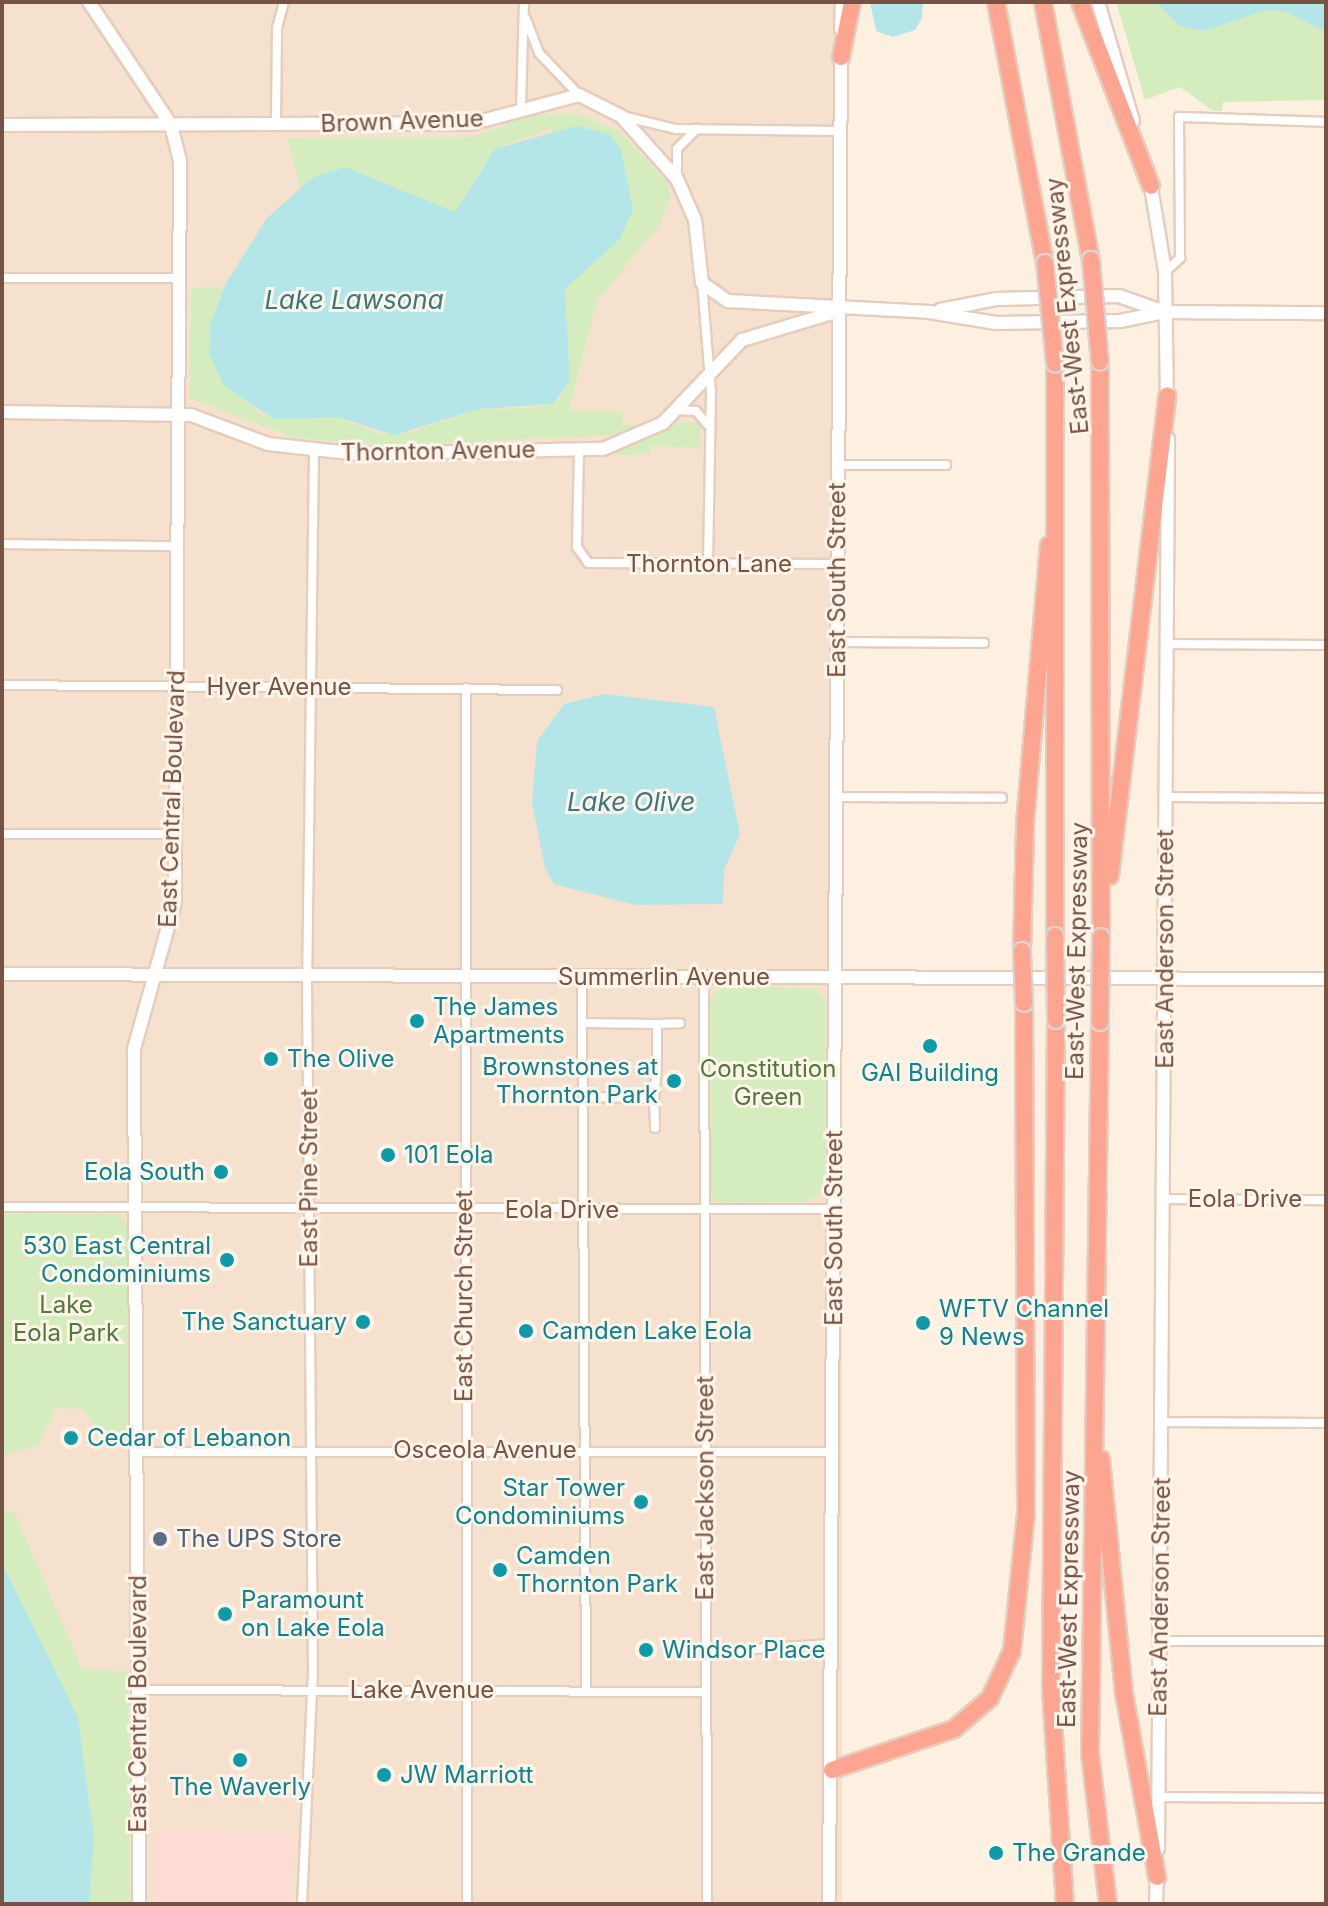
<!DOCTYPE html>
<style>
body{margin:0}
#map{position:relative;width:1328px;height:1906px;overflow:hidden;background:#fef0e0;font-family:Inter,sans-serif}
div>[style]{position:absolute}
[style*='--x']{left:calc(var(--x)*1px);top:calc(var(--y)*1px);width:calc(var(--w)*1px);rotate:calc(var(--a)*1deg)}
.residential>*{inset:0;background:#f6e1ce;transform-origin:0 0}
.commercial>*{inset:0;background:#ffddd4;transform-origin:0 0}
.green>*{inset:0;background:#d5edbe}
.water>*{inset:0;background:#b4e6e9}
.roads{filter:drop-shadow(2px 0 #e5cdbe) drop-shadow(-2px 0 #e5cdbe) drop-shadow(0 2px #e5cdbe) drop-shadow(0 -2px #e5cdbe)}
.street>*{height:8px;margin:-4px;padding:0 4px;transform-origin:4px;border-radius:4px;background:#fff}
.secondary>*{height:12px;margin:-6px;padding:0 6px;transform-origin:6px;border-radius:6px;background:#fff}
.highway>*{height:16px;margin:-8px;padding:0 8px;transform-origin:8px;border-radius:8px;background:#fea592}
.bridges{filter:drop-shadow(2px 0 #dcd2cf) drop-shadow(-2px 0 #dcd2cf) drop-shadow(0 2px #dcd2cf) drop-shadow(0 -2px #dcd2cf)}
.highway-bridge>*{height:16px;margin:-8px;padding:0 8px;transform-origin:8px;border-radius:8px;background:#fea592}
.dots>*{width:22px;height:22px;translate:-50% -50%;box-sizing:border-box;border:4px solid #fff4e9;border-radius:50%}
span{translate:-50% -50%;white-space:nowrap;text-align:center;line-height:1.15;-webkit-text-stroke:6px #fff4e9;paint-order:stroke}
.street-label{font-size:24px;color:#775345}
.culture-label{font-size:24px;color:#0d838f}
.left{translate:0 -50%;text-align:left}
.right{translate:-100% -50%;text-align:right}
.park-label{font-size:24px;color:#52783a}
.service-label{font-size:24px;color:#4e5e75}
.water-label{font-size:26px;color:#38787e;font-style:italic}
.frame{position:absolute;inset:0;border:4px solid #775345;pointer-events:none}
</style>
<div id="map">
<div class="residential">
<i style="left:2px;top:2px;width:840px;height:1902px"></i>
</div>
<div class="commercial">
<i style="left:156px;top:1832px;width:137px;height:72px;rotate:1deg"></i>
</div>
<div class="green">
<i style="clip-path:polygon(1116px 2px,1326px 2px,1326px 114px,1325px 100px,1223px 102px,1222px 111px,1213px 111px,1180px 87px,1145px 100px)"></i>
<i style="clip-path:polygon(574px 113px,619px 131px,665px 179px,671px 196px,661px 223px,597px 301px,569px 410px,622px 411px,623px 425px,701px 422px,700px 448px,651px 446px,650px 454px,616px 455px,613px 435px,387px 446px,295px 438px,189px 398px,191px 288px,224px 287px,210px 325px,244px 399px,262px 415px,338px 417px,379px 434px,412px 432px,479px 409px,532px 408px,560px 399px,570px 381px,565px 289px,580px 273px,551px 128px,495px 149px,455px 212px,444px 213px,345px 167px,300px 188px,288px 138px,472px 137px,528px 116px)"></i>
<i style="clip-path:polygon(724px 984px,816px 989px,825px 998px,825px 1176px,819px 1194px,807px 1202px,718px 1203px,711px 1197px,710px 999px)"></i>
<i style="clip-path:polygon(2px 1213px,116px 1214px,128px 1224px,131px 1433px,101px 1436px,82px 1409px,56px 1408px,38px 1446px,2px 1455px)"></i>
<i style="clip-path:polygon(2px 1508px,15px 1514px,82px 1669px,129px 1672px,130px 1904px,89px 1904px,94px 1838px,78px 1717px,2px 1563px)"></i>
</div>
<div class="water">
<i style="clip-path:polygon(870px 2px,923px 2px,922px 18px,915px 30px,893px 37px,876px 31px)"></i>
<i style="clip-path:polygon(1156px 2px,1326px 4px,1326px 32px,1284px 11px,1263px 11px,1204px 31px,1178px 25px)"></i>
<i style="clip-path:polygon(576px 126px,609px 134px,621px 150px,633px 210px,619px 240px,565px 289px,570px 381px,553px 404px,479px 409px,394px 435px,338px 417px,274px 419px,223px 385px,209px 352px,210px 325px,226px 283px,267px 218px,312px 178px,345px 167px,455px 212px,495px 149px)"></i>
<i style="clip-path:polygon(605px 694px,714px 707px,740px 834px,724px 870px,723px 904px,635px 905px,554px 884px,545px 868px,532px 803px,537px 741px,564px 704px)"></i>
<i style="clip-path:polygon(2px 1563px,78px 1717px,94px 1838px,89px 1904px,2px 1904px)"></i>
</div>
<div class="roads">
<div class="street">
<i style="--x:526;--y:19;--w:36;--a:69"></i>
<i style="--x:539;--y:53;--w:58;--a:46.4"></i>
<i style="--x:521;--y:108;--w:106;--a:-88.4"></i>
<i style="--x:622;--y:116;--w:56;--a:13.5"></i>
<i style="--x:676;--y:129;--w:165;--a:0.7"></i>
<i style="--x:276;--y:124;--w:96;--a:-89.4"></i>
<i style="--x:277;--y:28;--w:27;--a:-75"></i>
<i style="--x:677;--y:179;--w:30;--a:-90"></i>
<i style="--x:677;--y:149;--w:28;--a:-46"></i>
<i style="--x:1165;--y:272;--w:21;--a:-43"></i>
<i style="--x:1180;--y:258;--w:141;--a:-90.4"></i>
<i style="--x:1179;--y:117;--w:147;--a:1.9"></i>
<i style="--x:2;--y:278;--w:177;--a:0"></i>
<i style="--x:702;--y:283;--w:109;--a:85.3"></i>
<i style="--x:711;--y:392;--w:171;--a:91"></i>
<i style="--x:677;--y:410;--w:19;--a:3"></i>
<i style="--x:696;--y:411;--w:17;--a:50"></i>
<i style="--x:579;--y:451;--w:96;--a:91.2"></i>
<i style="--x:577;--y:547;--w:19;--a:55"></i>
<i style="--x:588;--y:563;--w:250;--a:0.2"></i>
<i style="--x:838;--y:465;--w:108;--a:0"></i>
<i style="--x:2;--y:544;--w:174;--a:0.7"></i>
<i style="--x:837;--y:642;--w:147;--a:0.4"></i>
<i style="--x:1166;--y:644;--w:160;--a:0.4"></i>
<i style="--x:2;--y:685;--w:555;--a:0.52"></i>
<i style="--x:466;--y:688;--w:1216;--a:89.95"></i>
<i style="--x:836;--y:797;--w:166;--a:0.3"></i>
<i style="--x:1165;--y:797;--w:161;--a:0.4"></i>
<i style="--x:2;--y:834;--w:174;--a:0"></i>
<i style="--x:582;--y:977;--w:715;--a:89.68"></i>
<i style="--x:704;--y:977;--w:927;--a:89.81"></i>
<i style="--x:582;--y:1023;--w:75;--a:0.8"></i>
<i style="--x:657;--y:1024;--w:42;--a:90"></i>
<i style="--x:657;--y:1066;--w:32;--a:95"></i>
<i style="--x:654;--y:1098;--w:71;--a:-179.2"></i>
<i style="--x:657;--y:1024;--w:23;--a:-2"></i>
<i style="--x:654;--y:1098;--w:30;--a:88"></i>
<i style="--x:1164;--y:1199;--w:162;--a:0.4"></i>
<i style="--x:2;--y:1207;--w:832;--a:0.14"></i>
<i style="--x:1162;--y:1422;--w:164;--a:0.3"></i>
<i style="--x:137;--y:1452;--w:697;--a:0"></i>
<i style="--x:1160;--y:1641;--w:166;--a:0"></i>
<i style="--x:706;--y:1652;--w:126;--a:-3.6"></i>
<i style="--x:138;--y:1690;--w:568;--a:0.2"></i>
<i style="--x:1159;--y:1797;--w:167;--a:0.3"></i>
<i style="--x:302;--y:1904;--w:231;--a:-87.3"></i>
<i style="--x:313;--y:1673;--w:682;--a:-90.5"></i>
<i style="--x:307;--y:991;--w:540;--a:-89.26"></i>
</div>
<div class="secondary">
<i style="--x:89;--y:2;--w:148;--a:56.3"></i>
<i style="--x:171;--y:125;--w:36;--a:76"></i>
<i style="--x:180;--y:160;--w:742;--a:90.39"></i>
<i style="--x:175;--y:902;--w:153;--a:105.6"></i>
<i style="--x:134;--y:1049;--w:855;--a:89.66"></i>
<i style="--x:1098;--y:2;--w:124;--a:73.6"></i>
<i style="--x:841;--y:29;--w:27;--a:-88"></i>
<i style="--x:2;--y:125;--w:472;--a:-0.2"></i>
<i style="--x:474;--y:123;--w:109;--a:-14.9"></i>
<i style="--x:579;--y:95;--w:47;--a:26.6"></i>
<i style="--x:621;--y:116;--w:84;--a:48.4"></i>
<i style="--x:677;--y:179;--w:45;--a:66.3"></i>
<i style="--x:695;--y:220;--w:63;--a:83.7"></i>
<i style="--x:702;--y:283;--w:32;--a:35"></i>
<i style="--x:728;--y:301;--w:201;--a:3.1"></i>
<i style="--x:929;--y:312;--w:68;--a:9.3"></i>
<i style="--x:996;--y:323;--w:124;--a:-0.9"></i>
<i style="--x:1120;--y:321;--w:46;--a:-11.3"></i>
<i style="--x:1150;--y:181;--w:92;--a:80.6"></i>
<i style="--x:1165;--y:272;--w:129;--a:89.1"></i>
<i style="--x:940;--y:310;--w:57;--a:-11.1"></i>
<i style="--x:996;--y:299;--w:123;--a:-1.4"></i>
<i style="--x:1119;--y:296;--w:49;--a:19.2"></i>
<i style="--x:1165;--y:312;--w:161;--a:0.4"></i>
<i style="--x:2;--y:412;--w:189;--a:0.9"></i>
<i style="--x:191;--y:415;--w:82;--a:20.6"></i>
<i style="--x:268;--y:444;--w:91;--a:6.3"></i>
<i style="--x:358;--y:454;--w:245;--a:-1.2"></i>
<i style="--x:603;--y:449;--w:65;--a:-23.4"></i>
<i style="--x:663;--y:423;--w:115;--a:-46.4"></i>
<i style="--x:742;--y:340;--w:94;--a:-16.7"></i>
<i style="--x:2;--y:974;--w:1324;--a:0.22"></i>
<i style="--x:1158;--y:1849;--w:1410;--a:-89.59"></i>
<i style="--x:829;--y:1904;--w:1853;--a:-89.63"></i>
<i style="--x:1156;--y:1904;--w:33;--a:-88"></i>
</div>
<div class="highway">
<i style="--x:996;--y:2;--w:266;--a:79.4"></i>
<i style="--x:1043;--y:2;--w:262;--a:79.5"></i>
<i style="--x:1080;--y:2;--w:197;--a:68.9"></i>
<i style="--x:841;--y:57;--w:56;--a:-78.7"></i>
<i style="--x:1100;--y:362;--w:575;--a:89.9"></i>
<i style="--x:1055;--y:364;--w:572;--a:90"></i>
<i style="--x:1110;--y:876;--w:484;--a:-83.2"></i>
<i style="--x:1022;--y:951;--w:127;--a:-88.6"></i>
<i style="--x:1025;--y:824;--w:280;--a:-85.1"></i>
<i style="--x:1056;--y:1020;--w:669;--a:90.43"></i>
<i style="--x:1051;--y:1689;--w:215;--a:86.3"></i>
<i style="--x:1100;--y:1022;--w:731;--a:90.78"></i>
<i style="--x:1090;--y:1753;--w:152;--a:83.2"></i>
<i style="--x:1101;--y:1459;--w:235;--a:84.4"></i>
<i style="--x:1124;--y:1693;--w:187;--a:79.8"></i>
<i style="--x:832;--y:1770;--w:129;--a:-18.6"></i>
<i style="--x:954;--y:1729;--w:48;--a:-40.7"></i>
<i style="--x:990;--y:1698;--w:52;--a:-64.9"></i>
<i style="--x:1012;--y:1651;--w:139;--a:-84.2"></i>
<i style="--x:1026;--y:1513;--w:510;--a:-90.22"></i>
</div>
</div>
<div class="bridges">
<div class="highway-bridge">
<i style="--x:1091;--y:260;--w:102;--a:85"></i>
<i style="--x:1045;--y:263;--w:101;--a:84.3"></i>
<i style="--x:1055;--y:936;--w:84;--a:89.3"></i>
<i style="--x:1022;--y:951;--w:52;--a:87.8"></i>
<i style="--x:1100;--y:1022;--w:85;--a:-89.3"></i>
</div>
</div>
<div class="dots">
<i style="left:417px;top:1021px;background:#0f9aa8"></i>
<i style="left:930px;top:1046px;background:#0f9aa8"></i>
<i style="left:271px;top:1059px;background:#0f9aa8"></i>
<i style="left:674px;top:1081px;background:#0f9aa8"></i>
<i style="left:388px;top:1155px;background:#0f9aa8"></i>
<i style="left:221px;top:1172px;background:#0f9aa8"></i>
<i style="left:227px;top:1260px;background:#0f9aa8"></i>
<i style="left:363px;top:1322px;background:#0f9aa8"></i>
<i style="left:923px;top:1323px;background:#0f9aa8"></i>
<i style="left:526px;top:1331px;background:#0f9aa8"></i>
<i style="left:71px;top:1438px;background:#0f9aa8"></i>
<i style="left:641px;top:1502px;background:#0f9aa8"></i>
<i style="left:160px;top:1539px;background:#5c6f8a"></i>
<i style="left:500px;top:1570px;background:#0f9aa8"></i>
<i style="left:225px;top:1614px;background:#0f9aa8"></i>
<i style="left:646px;top:1650px;background:#0f9aa8"></i>
<i style="left:240px;top:1760px;background:#0f9aa8"></i>
<i style="left:384px;top:1775px;background:#0f9aa8"></i>
<i style="left:996px;top:1853px;background:#0f9aa8"></i>
</div>
<div class="street-label">
<span style="left:402px;top:121px;rotate:-2deg">Brown Avenue</span>
<span style="left:1067px;top:306px;rotate:-96deg">East-West Expressway</span>
<span style="left:438px;top:451px;rotate:-1deg">Thornton Avenue</span>
<span style="left:709px;top:564px">Thornton Lane</span>
<span style="left:837px;top:580px;rotate:-90deg">East South Street</span>
<span style="left:279px;top:687px">Hyer Avenue</span>
<span style="left:172px;top:799px;rotate:-88deg">East Central Boulevard</span>
<span style="left:1165px;top:949px;rotate:-90deg">East Anderson Street</span>
<span style="left:1077px;top:951px;rotate:-89deg">East-West Expressway</span>
<span style="left:664px;top:977px">Summerlin Avenue</span>
<span style="left:309px;top:1178px;rotate:-90deg">East Pine Street</span>
<span style="left:1245px;top:1199px">Eola Drive</span>
<span style="left:562px;top:1210px">Eola Drive</span>
<span style="left:834px;top:1228px;rotate:-90deg">East South Street</span>
<span style="left:464px;top:1296px;rotate:-90deg">East Church Street</span>
<span style="left:485px;top:1450px">Osceola Avenue</span>
<span style="left:705px;top:1488px;rotate:-90deg">East Jackson Street</span>
<span style="left:1160px;top:1597px;rotate:-89deg">East Anderson Street</span>
<span style="left:1069px;top:1599px;rotate:-89deg">East-West Expressway</span>
<span style="left:422px;top:1690px">Lake Avenue</span>
<span style="left:138px;top:1704px;rotate:-90deg">East Central Boulevard</span>
</div>
<div class="culture-label">
<span class="left" style="left:433px;top:1021px">The James<br>Apartments</span>
<span class="left" style="left:287px;top:1059px">The Olive</span>
<span class="right" style="left:658px;top:1081px">Brownstones at<br>Thornton Park</span>
<span style="left:930px;top:1073px">GAI Building</span>
<span class="left" style="left:404px;top:1155px">101 Eola</span>
<span class="right" style="left:205px;top:1172px">Eola South</span>
<span class="right" style="left:211px;top:1260px">530 East Central<br>Condominiums</span>
<span class="left" style="left:939px;top:1323px">WFTV Channel<br>9 News</span>
<span class="right" style="left:347px;top:1322px">The Sanctuary</span>
<span class="left" style="left:542px;top:1331px">Camden Lake Eola</span>
<span class="left" style="left:87px;top:1438px">Cedar of Lebanon</span>
<span class="right" style="left:625px;top:1502px">Star Tower<br>Condominiums</span>
<span class="left" style="left:516px;top:1570px">Camden<br>Thornton Park</span>
<span class="left" style="left:241px;top:1614px">Paramount<br>on Lake Eola</span>
<span class="left" style="left:662px;top:1650px">Windsor Place</span>
<span class="left" style="left:400px;top:1775px">JW Marriott</span>
<span style="left:240px;top:1787px">The Waverly</span>
<span class="left" style="left:1012px;top:1853px">The Grande</span>
</div>
<div class="park-label">
<span style="left:768px;top:1083px">Constitution<br>Green</span>
<span style="left:66px;top:1319px">Lake<br>Eola Park</span>
</div>
<div class="service-label">
<span class="left" style="left:176px;top:1539px">The UPS Store</span>
</div>
<div class="water-label">
<span style="left:354px;top:300px">Lake Lawsona</span>
<span style="left:631px;top:802px">Lake Olive</span>
</div>
<div class="frame"></div>
</div>
